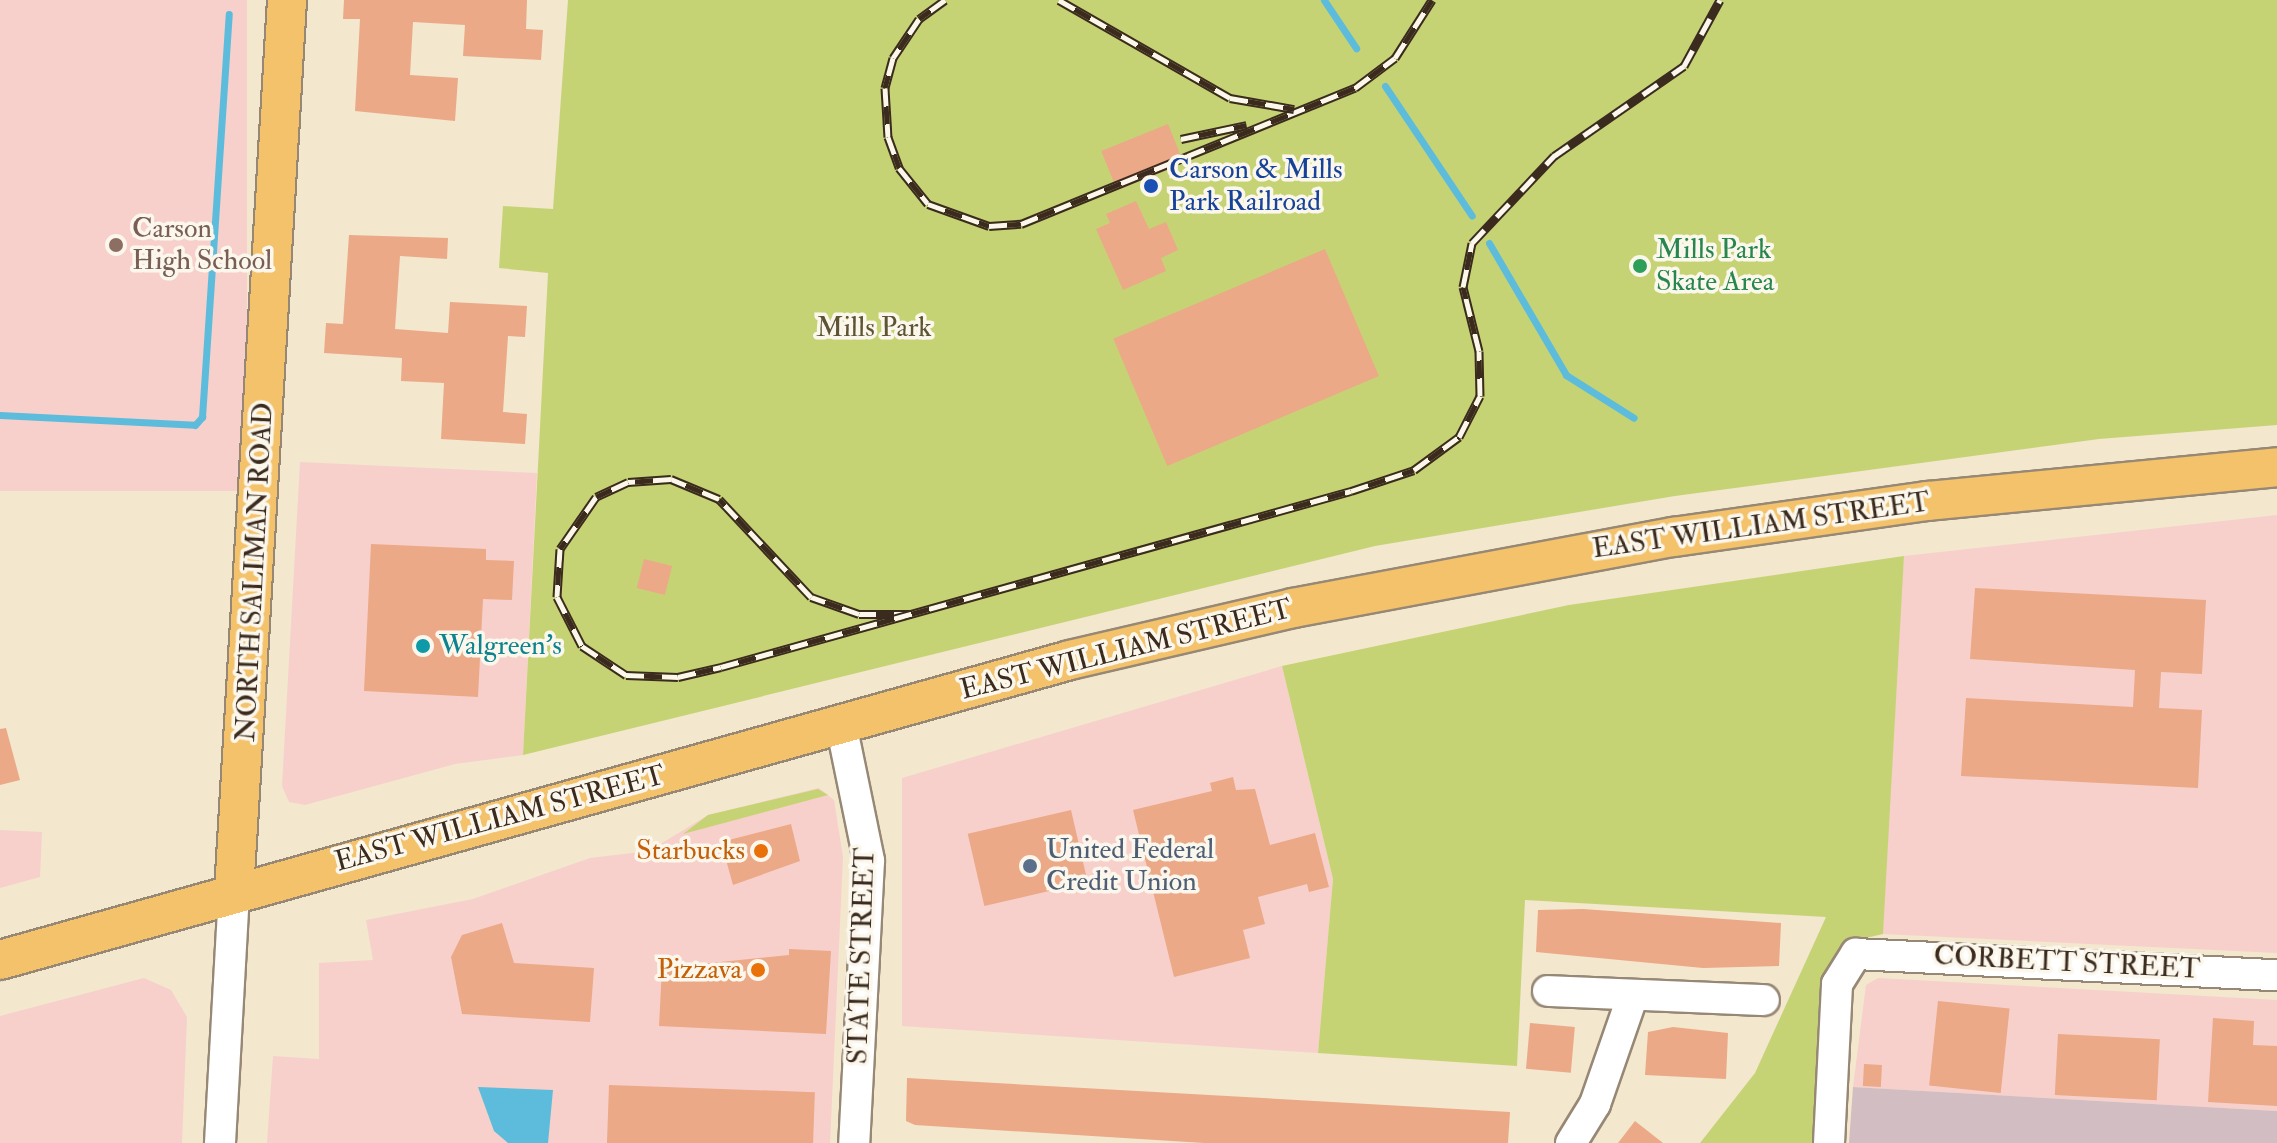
<!DOCTYPE html>
<style>
body{margin:0}
#map{position:relative;width:2277px;height:1143px;overflow:hidden;background:#f3e7ce;font-family:"IM FELL Double Pica",serif}
div>[style]{position:absolute}
[style*='--x']{left:calc(var(--x)*1px);top:calc(var(--y)*1px);width:calc(var(--w)*1px);rotate:calc(var(--a)*1deg)}
.built>*{inset:0;background:#f7d0cb;transform-origin:0 0}
.industrial>*{inset:0;background:#d2bec2}
.green>*{inset:0;background:#c6d374}
.water>*{inset:0;background:#5dbcdb}
.stream>*{height:7px;margin:-3.5px;padding:0 3.5px;transform-origin:3.5px;border-radius:3.5px;background:#5dbcdb}
.building>*{inset:0;background:#eba987;transform-origin:0 0}
.roads{filter:drop-shadow(2px 0 #978876) drop-shadow(-2px 0 #978876) drop-shadow(0 2px #978876) drop-shadow(0 -2px #978876)}
.minor>*{height:30px;margin:-15px;padding:0 15px;transform-origin:15px;border-radius:15px;background:#fff}
.major>*{height:38px;margin:-19px;padding:0 19px;transform-origin:19px;border-radius:19px;background:#f3c26a}
.rail>*{height:9px;margin-top:-4.5px;transform-origin:0;background:repeating-linear-gradient(90deg,#fbf7ec 0 18px,#3b2a1e 0 36px);box-sizing:border-box;border-block:2px solid #3b2a1e}
.dots>*{width:22px;height:22px;translate:-50% -50%;box-sizing:border-box;border:4px solid #fbf7ec;border-radius:50%}
span{translate:-50% -50%;white-space:nowrap;text-align:center;line-height:1.15;-webkit-text-stroke:7px #fbf7ec;paint-order:stroke}
.transit-label{font-size:28px;color:#164399}
.left{translate:0 -50%;text-align:left}
.education-label{font-size:28px;color:#785e54}
.leisure-label{font-size:28px;color:#27864d}
.park-label{font-size:28px;color:#5e5434}
.street-label{font-size:28px;color:#3b2a1e}
.culture-label{font-size:28px;color:#0d838f}
.service-label{font-size:28px;color:#4e5e75}
.food-label{font-size:28px;color:#c56008}
.right{translate:-100% -50%;text-align:right}
</style>
<div id="map">
<div class="built">
<i style="left:0;top:0;width:247px;height:491px"></i>
<i style="clip-path:polygon(300px 462px,537px 473px,523px 755px,455px 764px,305px 805px,289px 802px,282px 786px)"></i>
<i style="clip-path:polygon(2277px 515px,2277px 953px,1883px 934px,1879px 907px,1904px 556px)"></i>
<i style="clip-path:polygon(1282px 666px,1333px 879px,1318px 1053px,902px 1026px,902px 778px)"></i>
<i style="clip-path:polygon(819px 788px,834px 800px,843px 857px,830px 1143px,267px 1143px,273px 1056px,319px 1059px,319px 963px,373px 960px,366px 920px,473px 899px,590px 858px,649px 851px,708px 815px)"></i>
<i style="clip-path:polygon(0 830px,42px 832px,40px 877px,0 888px)"></i>
<i style="clip-path:polygon(144px 978px,171px 990px,187px 1017px,182px 1143px,0 1143px,0 1016px)"></i>
<i style="clip-path:polygon(1878px 978px,2277px 1000px,2277px 1111px,1853px 1087px,1866px 985px)"></i>
</div>
<div class="industrial">
<i style="clip-path:polygon(1853px 1087px,2277px 1111px,2277px 1143px,1849px 1143px)"></i>
</div>
<div class="green">
<i style="clip-path:polygon(568px 0,2277px 0,2277px 425px,2099px 439px,1675px 496px,1375px 546px,523px 755px,548px 273px,499px 268px,503px 206px,553px 209px)"></i>
<i style="clip-path:polygon(1904px 556px,1883px 934px,1857px 940px,1817px 1143px,1700px 1143px,1755px 1073px,1826px 917px,1525px 900px,1517px 1066px,1318px 1053px,1333px 879px,1282px 666px,1569px 605px)"></i>
<i style="clip-path:polygon(818px 789px,828px 795px,683px 834px,708px 815px)"></i>
</div>
<div class="water">
<i style="clip-path:polygon(478px 1087px,553px 1090px,548px 1143px,508px 1143px,494px 1131px)"></i>
</div>
<div class="stream">
<i style="--x:1324;--y:0;--w:58;--a:56.3"></i>
<i style="--x:1385;--y:86;--w:156;--a:56.2"></i>
<i style="--x:1489;--y:243;--w:153;--a:59.7"></i>
<i style="--x:1566;--y:375;--w:80;--a:32.3"></i>
<i style="--x:0;--y:415;--w:195;--a:2.9"></i>
<i style="--x:195;--y:425;--w:11;--a:-49"></i>
<i style="--x:202;--y:417;--w:404;--a:-86.2"></i>
</div>
<div class="building">
<i style="clip-path:polygon(344px 0,527px 0,526px 29px,543px 30px,541px 60px,463px 56px,465px 25px,413px 22px,410px 75px,458px 78px,455px 121px,355px 111px,360px 19px,343px 19px)"></i>
<i style="left:1168px;top:124px;width:42px;height:72px;rotate:68deg"></i>
<i style="clip-path:polygon(1136px 201px,1149px 229px,1166px 222px,1178px 250px,1161px 258px,1166px 271px,1123px 290px,1096px 229px,1110px 223px,1106px 214px)"></i>
<i style="clip-path:polygon(349px 235px,448px 238px,447px 259px,400px 256px,395px 329px,448px 333px,450px 302px,527px 306px,525px 337px,508px 336px,503px 412px,527px 414px,525px 444px,441px 439px,444px 383px,401px 381px,402px 358px,324px 353px,326px 323px,343px 324px)"></i>
<i style="left:1325px;top:249px;width:138px;height:230px;rotate:67deg"></i>
<i style="clip-path:polygon(371px 544px,486px 549px,486px 560px,514px 561px,512px 600px,483px 599px,478px 697px,364px 691px)"></i>
<i style="left:644px;top:559px;width:29px;height:30px;rotate:14deg"></i>
<i style="clip-path:polygon(1975px 588px,2206px 600px,2202px 674px,2161px 672px,2159px 708px,2202px 710px,2198px 788px,1961px 776px,1966px 698px,2133px 707px,2135px 670px,1970px 659px)"></i>
<i style="clip-path:polygon(6px 728px,20px 780px,0 785px,0 729px)"></i>
<i style="clip-path:polygon(1233px 777px,1236px 790px,1255px 789px,1270px 845px,1315px 833px,1329px 887px,1309px 892px,1307px 884px,1258px 897px,1265px 924px,1243px 930px,1250px 958px,1174px 977px,1133px 810px,1212px 791px,1210px 783px)"></i>
<i style="left:1071px;top:810px;width:74px;height:106px;rotate:77deg"></i>
<i style="clip-path:polygon(791px 824px,800px 861px,733px 885px,721px 842px)"></i>
<i style="clip-path:polygon(1583px 909px,1781px 923px,1779px 966px,1703px 968px,1536px 952px,1538px 910px)"></i>
<i style="clip-path:polygon(502px 923px,514px 963px,594px 968px,590px 1022px,462px 1014px,451px 957px,462px 935px)"></i>
<i style="clip-path:polygon(789px 949px,831px 951px,826px 1034px,659px 1026px,662px 968px,789px 955px)"></i>
<i style="left:1938px;top:1001px;width:72px;height:85px;rotate:6deg"></i>
<i style="clip-path:polygon(2213px 1018px,2254px 1021px,2253px 1045px,2277px 1046px,2277px 1106px,2208px 1102px)"></i>
<i style="left:1530px;top:1023px;width:45px;height:46px;rotate:5deg"></i>
<i style="clip-path:polygon(1673px 1027px,1728px 1033px,1726px 1079px,1645px 1075px,1648px 1032px)"></i>
<i style="left:2058px;top:1034px;width:102px;height:61px;rotate:3deg"></i>
<i style="left:1864px;top:1064px;width:18px;height:22px;rotate:3deg"></i>
<i style="clip-path:polygon(907px 1078px,1510px 1112px,1508px 1143px,1204px 1143px,915px 1125px,906px 1121px)"></i>
<i style="left:609px;top:1085px;width:206px;height:58px;rotate:2deg"></i>
<i style="clip-path:polygon(1635px 1121px,1663px 1143px,1618px 1143px)"></i>
</div>
<div class="roads">
<div class="minor">
<i style="--x:841;--y:724;--w:140;--a:78.4"></i>
<i style="--x:869;--y:861;--w:282;--a:93"></i>
<i style="--x:1548;--y:991;--w:216;--a:2.4"></i>
<i style="--x:220;--y:1143;--w:251;--a:-86.8"></i>
<i style="--x:1571;--y:1143;--w:46;--a:-58.4"></i>
<i style="--x:1595;--y:1104;--w:115;--a:-70.8"></i>
<i style="--x:1829;--y:1143;--w:159;--a:-87.1"></i>
<i style="--x:1837;--y:984;--w:36;--a:-58"></i>
<i style="--x:1856;--y:954;--w:422;--a:2.9"></i>
</div>
<div class="major">
<i style="--x:234;--y:892;--w:894;--a:-86.6"></i>
<i style="--x:0;--y:960;--w:1111;--a:-15.66"></i>
<i style="--x:1070;--y:660;--w:229;--a:-13.1"></i>
<i style="--x:1293;--y:608;--w:388;--a:-10.6"></i>
<i style="--x:1674;--y:537;--w:256;--a:-8.1"></i>
<i style="--x:1927;--y:501;--w:352;--a:-5.5"></i>
</div>
</div>
<div class="rail">
<i style="--x:945;--y:0;--w:32;--a:144"></i>
<i style="--x:919;--y:19;--w:47;--a:123.7"></i>
<i style="--x:893;--y:58;--w:31;--a:105"></i>
<i style="--x:885;--y:88;--w:49;--a:86.5"></i>
<i style="--x:888;--y:137;--w:33;--a:70"></i>
<i style="--x:899;--y:168;--w:46;--a:51.1"></i>
<i style="--x:928;--y:204;--w:65;--a:19.8"></i>
<i style="--x:989;--y:226;--w:32;--a:-4"></i>
<i style="--x:1021;--y:224;--w:361;--a:-22.2"></i>
<i style="--x:1355;--y:88;--w:50;--a:-36.9"></i>
<i style="--x:1395;--y:58;--w:69;--a:-57.5"></i>
<i style="--x:1059;--y:0;--w:197;--a:29.8"></i>
<i style="--x:1230;--y:98;--w:65;--a:9.8"></i>
<i style="--x:1181;--y:139;--w:67;--a:-12"></i>
<i style="--x:912;--y:614;--w:53;--a:180"></i>
<i style="--x:859;--y:614;--w:51;--a:-160.5"></i>
<i style="--x:811;--y:597;--w:134;--a:-133.2"></i>
<i style="--x:719;--y:499;--w:52;--a:-157.4"></i>
<i style="--x:671;--y:479;--w:43;--a:176"></i>
<i style="--x:628;--y:482;--w:35;--a:155"></i>
<i style="--x:596;--y:497;--w:63;--a:124.7"></i>
<i style="--x:560;--y:549;--w:48;--a:93.6"></i>
<i style="--x:557;--y:597;--w:55;--a:63"></i>
<i style="--x:582;--y:646;--w:53;--a:33.4"></i>
<i style="--x:626;--y:675;--w:52;--a:2.2"></i>
<i style="--x:678;--y:677;--w:44;--a:-13.1"></i>
<i style="--x:721;--y:667;--w:654;--a:-15.61"></i>
<i style="--x:1351;--y:491;--w:66;--a:-18.4"></i>
<i style="--x:1414;--y:470;--w:56;--a:-36.3"></i>
<i style="--x:1459;--y:437;--w:46;--a:-62.9"></i>
<i style="--x:1480;--y:396;--w:45;--a:-91.3"></i>
<i style="--x:1479;--y:351;--w:66;--a:-104"></i>
<i style="--x:1463;--y:287;--w:45;--a:-78.4"></i>
<i style="--x:1472;--y:243;--w:120;--a:-46.7"></i>
<i style="--x:1554;--y:156;--w:158;--a:-34.7"></i>
<i style="--x:1684;--y:66;--w:75;--a:-61.4"></i>
</div>
<div class="dots">
<i style="left:1151px;top:186px;background:#1a4fb4"></i>
<i style="left:116px;top:245px;background:#8d6e63"></i>
<i style="left:1640px;top:266px;background:#2e9e5b"></i>
<i style="left:423px;top:646px;background:#0f9aa8"></i>
<i style="left:761px;top:851px;background:#e8710a"></i>
<i style="left:1030px;top:866px;background:#5c6f8a"></i>
<i style="left:758px;top:970px;background:#e8710a"></i>
</div>
<div class="transit-label">
<span class="left" style="left:1169px;top:186px">Carson &amp; Mills<br>Park Railroad</span>
</div>
<div class="education-label">
<span class="left" style="left:132px;top:245px">Carson<br>High School</span>
</div>
<div class="leisure-label">
<span class="left" style="left:1656px;top:266px">Mills Park<br>Skate Area</span>
</div>
<div class="park-label">
<span style="left:874px;top:328px">Mills Park</span>
</div>
<div class="street-label">
<span style="left:1761px;top:526px;rotate:-8deg">EAST WILLIAM STREET</span>
<span style="left:255px;top:572px;rotate:-87deg">NORTH SALIMAN ROAD</span>
<span style="left:1126px;top:650px;rotate:-14deg">EAST WILLIAM STREET</span>
<span style="left:500px;top:819px;rotate:-15deg">EAST WILLIAM STREET</span>
<span style="left:862px;top:956px;rotate:-88deg">STATE STREET</span>
<span style="left:2067px;top:963px;rotate:3deg">CORBETT STREET</span>
</div>
<div class="culture-label">
<span class="left" style="left:439px;top:646px">Walgreen's</span>
</div>
<div class="service-label">
<span class="left" style="left:1046px;top:866px">United Federal<br>Credit Union</span>
</div>
<div class="food-label">
<span class="right" style="left:745px;top:851px">Starbucks</span>
<span class="right" style="left:742px;top:970px">Pizzava</span>
</div>
</div>
